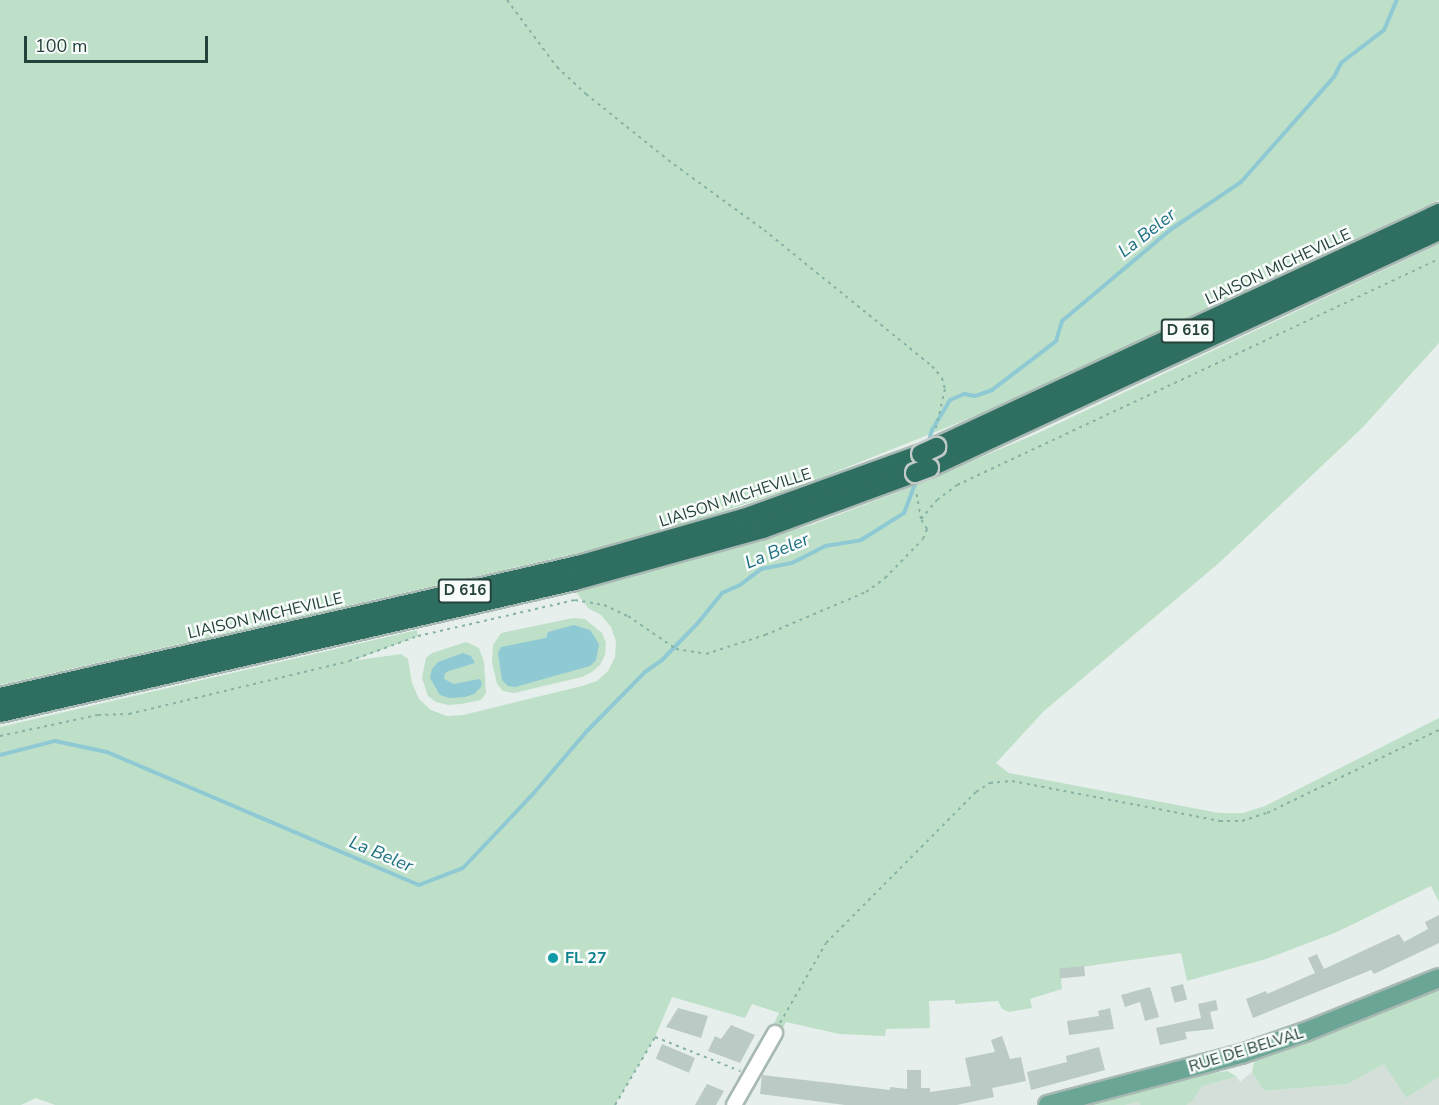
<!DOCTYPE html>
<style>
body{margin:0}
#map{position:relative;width:1439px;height:1105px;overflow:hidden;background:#e6efeb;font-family:"Nunito Sans",sans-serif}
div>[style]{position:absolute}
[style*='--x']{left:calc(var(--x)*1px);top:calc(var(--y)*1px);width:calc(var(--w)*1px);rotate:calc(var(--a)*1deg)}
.built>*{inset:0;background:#d4dfda}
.green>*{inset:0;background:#bfe0c8}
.water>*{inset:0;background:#8ec9d4}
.stream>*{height:4px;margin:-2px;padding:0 2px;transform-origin:2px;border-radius:2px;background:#8ec9d4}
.building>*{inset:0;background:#bbcac4;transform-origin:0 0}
.path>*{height:2px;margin-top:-1px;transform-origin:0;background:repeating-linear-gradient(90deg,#86b3a5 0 3px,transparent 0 7.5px)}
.roads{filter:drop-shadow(2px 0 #a8b8b2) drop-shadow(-2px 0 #a8b8b2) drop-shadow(0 2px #a8b8b2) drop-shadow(0 -2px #a8b8b2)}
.minor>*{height:14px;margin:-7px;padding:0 7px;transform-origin:7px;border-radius:7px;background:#fff}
.major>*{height:18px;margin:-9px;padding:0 9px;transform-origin:9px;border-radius:9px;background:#6aa596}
.highway>*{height:18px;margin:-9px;padding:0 9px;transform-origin:9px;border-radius:9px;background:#2f6f62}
.bridges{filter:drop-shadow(2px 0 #c2cac8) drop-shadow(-2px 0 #c2cac8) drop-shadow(0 2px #c2cac8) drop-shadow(0 -2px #c2cac8)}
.highway-bridge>*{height:18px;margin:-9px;padding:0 9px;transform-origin:9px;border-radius:9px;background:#2f6f62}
.dots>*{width:16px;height:16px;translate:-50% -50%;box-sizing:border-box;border:3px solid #f7fbf9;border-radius:50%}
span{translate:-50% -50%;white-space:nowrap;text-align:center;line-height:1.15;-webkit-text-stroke:5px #f7fbf9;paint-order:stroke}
.shield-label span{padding:2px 4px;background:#f7fbf9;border:2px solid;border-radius:4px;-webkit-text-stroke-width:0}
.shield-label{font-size:15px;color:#24423a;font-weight:700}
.street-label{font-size:16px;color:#24423a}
.culture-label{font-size:16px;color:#0d838f;font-weight:700}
.left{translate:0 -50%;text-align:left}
.water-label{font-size:18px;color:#1c6f80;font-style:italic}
.scale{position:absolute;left:24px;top:36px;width:184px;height:27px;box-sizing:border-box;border:3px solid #24423a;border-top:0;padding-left:8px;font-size:18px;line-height:21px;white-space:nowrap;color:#24423a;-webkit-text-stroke:4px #f7fbf9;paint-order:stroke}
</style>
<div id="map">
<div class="built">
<i style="clip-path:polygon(1384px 1064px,1406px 1098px,1439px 1077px,1439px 1105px,1125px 1105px,1237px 1077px,1240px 1082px,1252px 1072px,1264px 1091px,1348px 1084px)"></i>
</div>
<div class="green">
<i style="clip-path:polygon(0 0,1439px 0,1439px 200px,993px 409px,800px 486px,687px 523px,583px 552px,0 685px)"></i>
<i style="clip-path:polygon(1439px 244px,1439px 343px,1363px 427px,1220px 562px,1044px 711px,996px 763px,1009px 773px,1219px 813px,1243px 813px,1265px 806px,1439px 718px,1439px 902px,1431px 886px,1337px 932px,1266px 959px,1187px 981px,1181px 953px,1060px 970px,1062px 989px,1030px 999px,1032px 1008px,1009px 1012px,1002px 1009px,998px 1001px,955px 1004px,955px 1000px,929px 1001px,930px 1028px,886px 1029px,885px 1036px,839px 1034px,786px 1022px,779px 1034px,770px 1031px,779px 1013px,752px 1004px,745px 1018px,672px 997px,655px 1037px,615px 1105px,55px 1105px,36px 1098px,21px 1105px,0 1105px,0 727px,417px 630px,418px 636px,352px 661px,401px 654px,408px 659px,412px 683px,419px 699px,431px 710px,447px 716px,463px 715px,582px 686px,597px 681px,608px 671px,615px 657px,616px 641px,611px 627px,601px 615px,588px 608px,576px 592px,814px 524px,901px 491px,1036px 434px)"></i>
<i style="clip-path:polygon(573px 618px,585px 619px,602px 633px,606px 643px,605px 655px,600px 665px,592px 672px,582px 677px,514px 693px,503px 691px,497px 684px,492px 662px,493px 645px,501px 633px)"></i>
<i style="clip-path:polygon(466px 642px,479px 648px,484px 662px,486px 693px,481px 700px,461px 704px,448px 705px,436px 702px,428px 696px,422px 678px,426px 658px,432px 653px)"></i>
<i style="clip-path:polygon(1439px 990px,1439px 1077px,1406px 1098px,1384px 1064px,1348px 1084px,1264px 1091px,1252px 1072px,1255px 1057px,1260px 1059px)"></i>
<i style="clip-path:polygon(1228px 1071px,1237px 1077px,1202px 1086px,1193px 1100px,1186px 1105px,1141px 1105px,1137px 1102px,1125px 1105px,1072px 1105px,1184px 1077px)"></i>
</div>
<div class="water">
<i style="clip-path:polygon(574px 625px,590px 630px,599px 644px,596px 660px,590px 666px,515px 687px,508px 686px,502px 680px,498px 653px,501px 647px,546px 638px,548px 632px)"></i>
<i style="clip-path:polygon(463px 653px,471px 656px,475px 663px,449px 671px,445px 673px,444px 679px,454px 684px,479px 679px,482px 682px,481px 687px,474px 694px,465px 697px,450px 698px,440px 695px,430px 678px,432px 669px,438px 662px)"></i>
</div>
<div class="stream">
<i style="--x:928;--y:444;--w:15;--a:-74"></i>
<i style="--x:932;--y:430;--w:35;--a:-59"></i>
<i style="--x:950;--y:400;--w:15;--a:-23"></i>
<i style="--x:964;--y:394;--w:11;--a:10"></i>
<i style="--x:975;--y:396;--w:18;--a:-19"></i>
<i style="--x:992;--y:390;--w:81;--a:-37.4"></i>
<i style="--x:1056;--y:341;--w:21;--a:-73"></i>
<i style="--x:1062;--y:321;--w:141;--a:-40.1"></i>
<i style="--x:1170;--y:230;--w:86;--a:-34.1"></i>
<i style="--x:1241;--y:182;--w:140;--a:-48.5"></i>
<i style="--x:1334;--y:77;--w:16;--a:-63"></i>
<i style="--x:1341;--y:63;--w:54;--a:-37.5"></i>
<i style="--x:1384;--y:30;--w:33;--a:-67"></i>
<i style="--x:0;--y:755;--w:57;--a:-14.3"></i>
<i style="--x:55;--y:741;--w:53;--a:11.9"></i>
<i style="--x:107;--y:752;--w:339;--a:23.1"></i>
<i style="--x:419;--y:885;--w:47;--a:-21.1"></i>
<i style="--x:463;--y:868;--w:102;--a:-46.6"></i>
<i style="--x:533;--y:794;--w:83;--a:-49.4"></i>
<i style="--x:587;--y:731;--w:83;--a:-45.5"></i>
<i style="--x:645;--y:672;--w:21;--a:-35"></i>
<i style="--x:662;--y:660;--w:50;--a:-45.8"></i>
<i style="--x:697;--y:624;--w:40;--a:-51"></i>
<i style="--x:722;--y:593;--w:20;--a:-24"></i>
<i style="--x:740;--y:585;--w:26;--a:-37"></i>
<i style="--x:761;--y:569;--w:32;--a:-11"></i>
<i style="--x:792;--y:563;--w:37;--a:-27"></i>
<i style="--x:825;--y:546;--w:36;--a:-9"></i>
<i style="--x:861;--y:540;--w:51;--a:-32.1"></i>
<i style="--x:904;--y:513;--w:39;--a:-69"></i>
</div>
<div class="building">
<i style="clip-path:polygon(1439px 915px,1439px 943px,1374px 974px,1371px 970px,1253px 1018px,1246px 999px,1266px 991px,1267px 994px,1315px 973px,1308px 958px,1317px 954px,1324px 969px,1399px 934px,1404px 942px,1428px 929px,1425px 922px)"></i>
<i style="left:1084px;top:966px;width:10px;height:25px;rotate:84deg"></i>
<i style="left:1183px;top:984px;width:16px;height:13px;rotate:75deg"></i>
<i style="clip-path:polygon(1150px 987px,1159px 1017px,1145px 1021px,1140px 1002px,1125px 1007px,1121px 995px)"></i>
<i style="clip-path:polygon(1216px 1000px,1218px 1010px,1210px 1012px,1214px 1029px,1185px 1032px,1187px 1039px,1160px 1045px,1156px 1028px,1201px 1018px,1198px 1004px)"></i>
<i style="clip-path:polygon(678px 1008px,708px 1016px,701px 1038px,666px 1027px)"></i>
<i style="clip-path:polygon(1110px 1008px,1114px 1029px,1069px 1035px,1067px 1021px,1099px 1016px,1098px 1011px)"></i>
<i style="clip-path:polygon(731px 1025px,755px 1035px,740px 1063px,708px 1051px,715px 1036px,721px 1039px)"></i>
<i style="clip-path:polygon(1002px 1036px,1010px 1059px,1021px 1057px,1026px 1081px,992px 1088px,994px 1097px,957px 1105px,845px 1105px,760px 1094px,762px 1075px,890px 1090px,890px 1087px,907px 1089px,907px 1070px,921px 1070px,921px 1088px,930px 1088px,930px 1092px,971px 1086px,965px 1058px,995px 1052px,991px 1040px)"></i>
<i style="left:662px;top:1044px;width:36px;height:16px;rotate:23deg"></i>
<i style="clip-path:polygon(1099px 1047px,1105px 1070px,1031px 1090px,1027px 1072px,1067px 1062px,1066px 1056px)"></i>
<i style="clip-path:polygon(707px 1084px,724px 1091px,716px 1105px,695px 1105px)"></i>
</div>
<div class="path">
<i style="--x:507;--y:0;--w:84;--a:53.3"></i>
<i style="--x:557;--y:67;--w:40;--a:43"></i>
<i style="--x:586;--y:94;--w:105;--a:38.8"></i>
<i style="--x:668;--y:160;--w:119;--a:36.1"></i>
<i style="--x:764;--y:230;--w:216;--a:39"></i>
<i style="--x:932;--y:366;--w:16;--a:50"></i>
<i style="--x:942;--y:378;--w:11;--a:75"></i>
<i style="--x:945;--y:389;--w:40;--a:103"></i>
<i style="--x:921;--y:519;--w:25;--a:-50"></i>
<i style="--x:937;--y:500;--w:25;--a:-37"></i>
<i style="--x:957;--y:485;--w:532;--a:-25.12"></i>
<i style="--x:0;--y:736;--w:100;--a:-12.1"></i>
<i style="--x:98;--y:715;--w:31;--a:-2"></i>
<i style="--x:129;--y:714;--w:226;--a:-13.5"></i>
<i style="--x:349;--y:661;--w:73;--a:-19.9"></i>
<i style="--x:418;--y:636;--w:161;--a:-12.9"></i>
<i style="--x:575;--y:600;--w:29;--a:10"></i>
<i style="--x:604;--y:605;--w:26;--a:25"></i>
<i style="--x:628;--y:616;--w:58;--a:34.5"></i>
<i style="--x:676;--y:649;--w:30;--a:9"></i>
<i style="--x:706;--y:654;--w:62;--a:-17.9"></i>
<i style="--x:765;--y:635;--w:110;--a:-23.1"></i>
<i style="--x:866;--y:592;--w:24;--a:-36"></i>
<i style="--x:885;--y:578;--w:54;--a:-45.7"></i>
<i style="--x:923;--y:539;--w:11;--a:-68"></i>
<i style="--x:927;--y:529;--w:12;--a:-121"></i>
<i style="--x:921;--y:519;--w:28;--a:-100"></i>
<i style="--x:780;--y:1023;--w:92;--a:-60.1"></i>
<i style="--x:826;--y:943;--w:213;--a:-45.2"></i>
<i style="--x:976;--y:792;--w:17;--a:-33"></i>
<i style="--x:990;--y:783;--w:22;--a:-5"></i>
<i style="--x:1012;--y:781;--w:212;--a:10.9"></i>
<i style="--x:1220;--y:821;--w:22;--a:0"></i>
<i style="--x:1242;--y:821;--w:26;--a:-18"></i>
<i style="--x:1267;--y:813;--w:191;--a:-25.8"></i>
<i style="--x:615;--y:1105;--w:79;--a:-59.5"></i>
<i style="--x:655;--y:1037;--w:92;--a:21.8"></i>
</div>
<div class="roads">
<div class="minor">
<i style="--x:734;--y:1105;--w:83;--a:-60.3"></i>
</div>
<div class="major">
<i style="--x:1048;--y:1105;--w:200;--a:-14.8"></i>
<i style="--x:1241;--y:1054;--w:68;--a:-19"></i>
<i style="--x:1305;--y:1032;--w:144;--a:-21.9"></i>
</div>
<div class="highway">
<i style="--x:936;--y:447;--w:555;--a:-24.95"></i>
<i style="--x:929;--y:468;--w:562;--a:-24.92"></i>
<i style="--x:0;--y:697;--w:597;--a:-12.87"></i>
<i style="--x:582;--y:564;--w:168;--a:-15.9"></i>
<i style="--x:744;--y:518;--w:188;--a:-19.9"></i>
<i style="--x:0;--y:713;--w:590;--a:-12.93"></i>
<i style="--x:575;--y:581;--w:195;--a:-15.5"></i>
<i style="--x:763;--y:529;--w:162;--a:-20.2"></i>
</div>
</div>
<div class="bridges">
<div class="highway-bridge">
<i style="--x:921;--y:454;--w:17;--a:-25"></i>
<i style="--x:915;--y:473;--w:15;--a:-20"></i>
</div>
</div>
<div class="dots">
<i style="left:553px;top:958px;background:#0f9aa8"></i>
</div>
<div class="shield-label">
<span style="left:1188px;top:331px">D 616</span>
<span style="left:465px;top:591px">D 616</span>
</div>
<div class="street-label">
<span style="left:1278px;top:267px;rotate:-25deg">LIAISON MICHEVILLE</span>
<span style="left:735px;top:498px;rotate:-18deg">LIAISON MICHEVILLE</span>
<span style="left:265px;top:616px;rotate:-13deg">LIAISON MICHEVILLE</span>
<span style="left:1246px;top:1050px;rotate:-17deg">RUE DE BELVAL</span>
</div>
<div class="culture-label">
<span class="left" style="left:565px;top:958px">FL 27</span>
</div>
<div class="water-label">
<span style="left:1147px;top:233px;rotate:-38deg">La Beler</span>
<span style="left:777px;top:551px;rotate:-22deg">La Beler</span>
<span style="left:381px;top:854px;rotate:23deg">La Beler</span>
</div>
<div class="scale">100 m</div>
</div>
